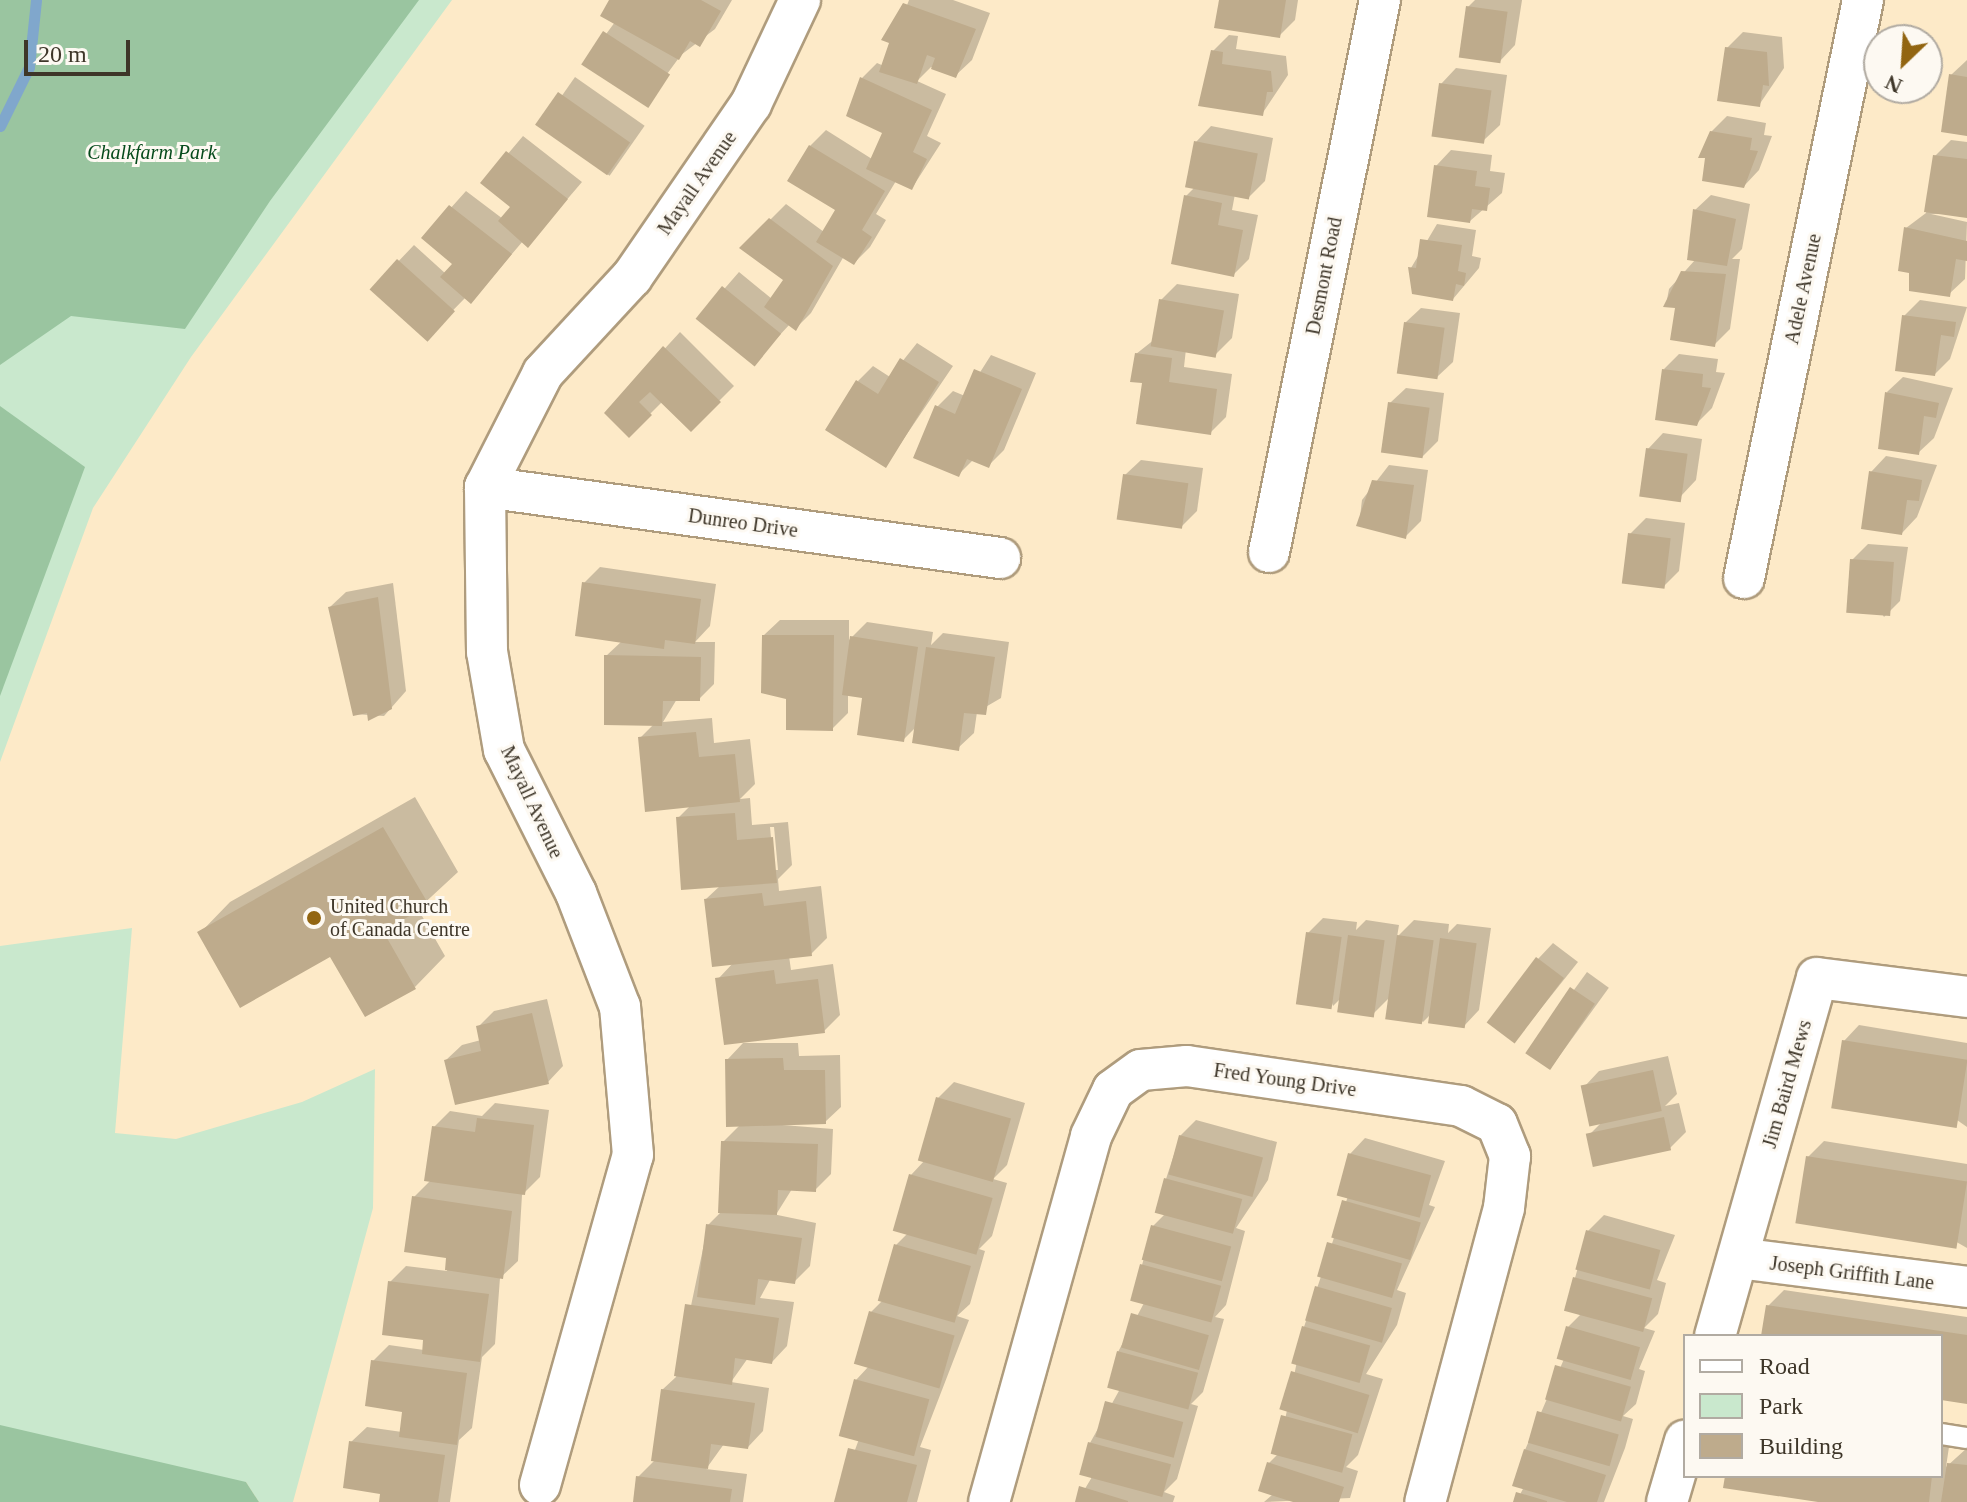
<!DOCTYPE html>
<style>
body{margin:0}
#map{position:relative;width:1967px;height:1502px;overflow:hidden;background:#fdeac8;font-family:Georgia,serif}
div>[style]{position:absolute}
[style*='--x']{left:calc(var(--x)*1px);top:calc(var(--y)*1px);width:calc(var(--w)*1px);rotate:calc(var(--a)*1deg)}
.green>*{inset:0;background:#c9e8cd}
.forest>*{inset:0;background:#9ac5a0}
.shadow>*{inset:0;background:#0003;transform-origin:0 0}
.stream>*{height:11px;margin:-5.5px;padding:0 5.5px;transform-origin:5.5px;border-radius:5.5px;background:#80a7cc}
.building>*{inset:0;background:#beab8c;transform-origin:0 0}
.roads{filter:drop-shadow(2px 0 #af9c7d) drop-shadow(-2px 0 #af9c7d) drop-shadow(0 2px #af9c7d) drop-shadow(0 -2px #af9c7d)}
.lane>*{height:20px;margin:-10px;padding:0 10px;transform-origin:10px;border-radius:10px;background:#fff}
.street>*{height:40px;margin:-20px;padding:0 20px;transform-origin:20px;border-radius:20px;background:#fff}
.dots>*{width:22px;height:22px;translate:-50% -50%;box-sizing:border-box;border:4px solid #fdf9f2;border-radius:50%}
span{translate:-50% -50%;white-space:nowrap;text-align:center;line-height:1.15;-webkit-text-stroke:6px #fdf9f2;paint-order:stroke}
.park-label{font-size:20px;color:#054a1b;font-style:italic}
.street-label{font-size:20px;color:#3e3629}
.poi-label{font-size:20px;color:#3e3629}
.left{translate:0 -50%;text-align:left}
.legend{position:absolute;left:1683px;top:1334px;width:260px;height:144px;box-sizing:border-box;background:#fdf9f2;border:2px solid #b1aba2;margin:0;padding:10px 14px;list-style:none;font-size:24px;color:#3e3629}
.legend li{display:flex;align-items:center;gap:16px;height:40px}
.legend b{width:40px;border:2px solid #b1aba2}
.north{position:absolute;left:1863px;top:24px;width:80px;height:80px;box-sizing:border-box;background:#fdf9f2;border:2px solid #b1aba2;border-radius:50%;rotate:205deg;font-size:22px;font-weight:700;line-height:32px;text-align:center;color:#3e3629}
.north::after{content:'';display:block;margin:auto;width:28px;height:36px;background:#926511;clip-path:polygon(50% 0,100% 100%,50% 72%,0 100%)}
.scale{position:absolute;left:24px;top:40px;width:106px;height:36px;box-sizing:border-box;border:4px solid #3e3629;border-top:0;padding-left:10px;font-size:24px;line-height:28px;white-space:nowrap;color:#3e3629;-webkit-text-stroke:6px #fdf9f2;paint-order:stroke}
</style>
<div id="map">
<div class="green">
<i style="clip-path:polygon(0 0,452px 0,191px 357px,93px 508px,0 762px)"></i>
<i style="clip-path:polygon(132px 928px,115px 1133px,176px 1139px,302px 1102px,375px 1069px,373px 1208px,293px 1502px,259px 1502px,246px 1482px,0 1502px,0 946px)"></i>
</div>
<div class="forest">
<i style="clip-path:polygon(0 0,419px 0,270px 201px,185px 329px,71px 316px,0 365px)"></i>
<i style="clip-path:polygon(0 406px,85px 467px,0 696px)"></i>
<i style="clip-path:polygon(0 1425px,246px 1482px,259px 1502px,0 1502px)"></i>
</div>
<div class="shadow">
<i style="clip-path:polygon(611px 0,732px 0,715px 29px,681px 55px,645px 104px,584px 64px,615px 22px)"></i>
<i style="clip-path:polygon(909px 0,953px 0,990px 13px,972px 60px,956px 75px,931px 67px,917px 81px,946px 94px,927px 136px,941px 143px,912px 188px,896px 181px,876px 214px,886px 220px,870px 247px,854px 263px,844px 256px,811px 313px,796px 328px,790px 324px,754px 363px,699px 318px,739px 272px,772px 299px,786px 280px,742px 248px,786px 204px,824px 232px,838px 210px,810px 146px,826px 130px,872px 159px,885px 132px,862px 78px,877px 63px,884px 66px)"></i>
<i style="clip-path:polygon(1222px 0,1298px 0,1295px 20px,1279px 36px)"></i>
<i style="clip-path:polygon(1475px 0,1522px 0,1515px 45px,1500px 61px,1468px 7px)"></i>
<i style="clip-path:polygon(1743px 32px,1782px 37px,1784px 68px,1759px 105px,1727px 48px)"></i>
<i style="clip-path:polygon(1229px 35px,1238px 36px,1236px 49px,1286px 56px,1288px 75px,1262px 114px,1201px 105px,1213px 51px)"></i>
<i style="clip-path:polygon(1967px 60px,1967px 131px,1951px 75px)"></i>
<i style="clip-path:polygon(1456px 68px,1507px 75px,1500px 125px,1484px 140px,1441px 84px)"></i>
<i style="left:575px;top:77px;width:85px;height:61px;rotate:35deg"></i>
<i style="clip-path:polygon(1727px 116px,1766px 123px,1764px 135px,1772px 136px,1759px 170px,1744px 186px,1711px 132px)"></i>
<i style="clip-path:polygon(1211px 126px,1273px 138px,1265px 181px,1249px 197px,1235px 194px,1232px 210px,1258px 215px,1249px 259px,1234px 274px,1186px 196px,1195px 187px,1196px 142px)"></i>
<i style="clip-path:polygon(523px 136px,582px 182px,528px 245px,523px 241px,471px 302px,465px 298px,426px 338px,372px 289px,414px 245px,446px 274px,455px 264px,424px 238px,466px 191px,503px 219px,513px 207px,483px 183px)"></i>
<i style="clip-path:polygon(1951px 140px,1967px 142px,1967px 214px,1931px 214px,1967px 222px,1965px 279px,1949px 294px,1906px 228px,1926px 213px,1935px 156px)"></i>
<i style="clip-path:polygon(1451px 150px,1492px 155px,1490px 171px,1505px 173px,1502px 193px,1470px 221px,1436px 166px)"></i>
<i style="clip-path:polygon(1711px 195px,1750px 204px,1742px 249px,1732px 259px,1740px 259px,1730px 329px,1714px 345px,1677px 307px,1666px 305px,1669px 289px,1695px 260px,1695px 210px)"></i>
<i style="clip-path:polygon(1437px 224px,1476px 230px,1472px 256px,1481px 258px,1479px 268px,1453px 299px,1411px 268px)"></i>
<i style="clip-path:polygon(1177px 284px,1239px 294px,1232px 338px,1216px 354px,1186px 349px,1184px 367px,1232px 374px,1226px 417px,1210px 433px,1144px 382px,1136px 354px,1155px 339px,1161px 300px)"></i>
<i style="clip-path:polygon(1920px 300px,1967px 307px,1950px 359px,1935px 374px,1904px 316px)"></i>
<i style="clip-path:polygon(1421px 308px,1460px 313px,1453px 362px,1437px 377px,1405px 323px)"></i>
<i style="clip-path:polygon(680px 332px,734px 386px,691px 429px,663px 401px,629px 435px,606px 413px)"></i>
<i style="clip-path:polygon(917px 343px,953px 366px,886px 465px,858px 381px,873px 366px,890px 377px)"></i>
<i style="clip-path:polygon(1679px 354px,1718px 359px,1716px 372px,1725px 373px,1712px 408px,1697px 423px,1664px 369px)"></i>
<i style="clip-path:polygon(991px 355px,1036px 373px,1004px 450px,989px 465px,974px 459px,958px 475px,937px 407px,953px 391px,965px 396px)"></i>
<i style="clip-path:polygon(1903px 377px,1953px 388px,1934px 438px,1918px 453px,1887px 392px)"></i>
<i style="clip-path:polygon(1406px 388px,1444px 393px,1438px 441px,1422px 457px,1390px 403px)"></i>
<i style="clip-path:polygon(1663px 433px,1702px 439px,1696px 480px,1681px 496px,1648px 449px)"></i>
<i style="clip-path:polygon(1886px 456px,1937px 465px,1917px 517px,1902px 533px,1871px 472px)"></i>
<i style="clip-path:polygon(1141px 460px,1203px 468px,1197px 511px,1181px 527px,1125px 475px)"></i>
<i style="clip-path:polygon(1389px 465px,1428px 470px,1421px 521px,1405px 537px,1359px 525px,1362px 500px)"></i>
<i style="clip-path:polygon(1646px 518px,1685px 523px,1679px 571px,1663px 587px,1630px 534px)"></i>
<i style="clip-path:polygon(1868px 544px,1908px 547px,1900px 601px,1884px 617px,1852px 560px)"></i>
<i style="clip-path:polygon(evenodd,600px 567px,716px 584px,710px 626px,695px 642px,715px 642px,714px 684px,699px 699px,677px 699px,663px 722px,712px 718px,714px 743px,750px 739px,755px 784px,740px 799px,750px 798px,752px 825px,788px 822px,792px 865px,778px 879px,779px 891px,821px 886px,827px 938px,811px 954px,789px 956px,791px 970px,833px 964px,840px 1015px,824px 1031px,718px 979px,734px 962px,706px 899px,721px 885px,678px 818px,691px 805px,640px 738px,654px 724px,606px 656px,622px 641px,584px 583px,600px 567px,770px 827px,774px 827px,778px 870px,774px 870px,770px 827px)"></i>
<i style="clip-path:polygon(393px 583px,406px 691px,384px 716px,354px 714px,330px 607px,346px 592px)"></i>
<i style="clip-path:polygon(780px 620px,849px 620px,849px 640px,867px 622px,933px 632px,931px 645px,943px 633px,1009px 642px,1001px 698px,977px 712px,974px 733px,958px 748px,916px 727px,903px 740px,865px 697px,848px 694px,848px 713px,832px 729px,788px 697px,764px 635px)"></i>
<i style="clip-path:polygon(415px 797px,458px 872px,418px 909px,445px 956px,415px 987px,331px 954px,200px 933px,230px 902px)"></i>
<i style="clip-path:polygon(1323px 918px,1357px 922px,1356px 930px,1366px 920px,1399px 925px,1397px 937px,1414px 920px,1449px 924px,1448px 933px,1457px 924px,1491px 928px,1479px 1010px,1464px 1026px,1431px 1014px,1423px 1022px,1391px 996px,1372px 1015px,1340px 999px,1333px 1006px,1308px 933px)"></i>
<i style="clip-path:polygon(1553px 943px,1578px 962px,1515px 1041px,1538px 959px)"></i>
<i style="left:1587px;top:972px;width:27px;height:99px;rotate:36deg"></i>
<i style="clip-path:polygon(547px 999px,563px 1066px,548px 1082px,446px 1060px,462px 1045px,481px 1040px,478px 1027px,494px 1011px)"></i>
<i style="clip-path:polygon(1859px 1025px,1967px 1043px,1967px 1127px,1844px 1041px)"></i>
<i style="clip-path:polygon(743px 1043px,798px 1043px,799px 1056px,840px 1055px,841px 1107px,825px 1122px,770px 1124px,833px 1129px,831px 1174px,815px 1190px,792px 1189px,777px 1213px,763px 1212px,816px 1223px,810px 1266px,795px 1281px,771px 1278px,760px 1298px,794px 1302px,787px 1346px,772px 1362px,748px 1358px,731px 1382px,769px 1388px,763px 1431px,748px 1447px,724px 1444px,706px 1469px,747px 1474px,743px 1502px,635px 1502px,638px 1477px,655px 1460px,662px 1390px,676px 1377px,708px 1225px,720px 1213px,723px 1142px,740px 1125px,727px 1060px)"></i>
<i style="clip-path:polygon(1668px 1056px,1677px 1094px,1665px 1106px,1679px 1103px,1686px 1132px,1670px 1148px,1588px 1136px,1601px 1123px,1584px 1087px,1599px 1071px)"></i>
<i style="clip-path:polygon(954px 1082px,1025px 1103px,1007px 1165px,993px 1179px,1007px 1183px,992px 1236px,979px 1249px,985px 1251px,970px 1304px,957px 1316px,969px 1320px,920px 1447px,931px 1450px,917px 1502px,836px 1502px,859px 1439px,856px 1380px,869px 1366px,871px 1312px,884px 1299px,896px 1245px,908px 1233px,911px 1175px,925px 1160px,938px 1098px)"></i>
<i style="clip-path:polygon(495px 1103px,549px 1110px,540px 1177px,522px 1195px,518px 1261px,500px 1278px,495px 1344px,482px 1357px,472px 1428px,459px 1440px,450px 1502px,381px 1502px,382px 1492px,351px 1442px,367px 1427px,402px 1432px,405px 1410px,373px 1361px,389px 1345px,424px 1350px,426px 1338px,390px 1282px,406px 1266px,447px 1271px,449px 1256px,414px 1197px,431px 1180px,434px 1127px,450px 1111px,482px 1116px)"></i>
<i style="clip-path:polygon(1196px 1120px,1277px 1142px,1268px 1180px,1236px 1228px,1245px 1231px,1226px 1305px,1215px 1317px,1224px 1319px,1203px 1392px,1191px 1404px,1198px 1406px,1177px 1479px,1164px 1492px,1175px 1496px,1173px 1502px,1077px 1502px,1092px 1477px,1090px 1443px,1120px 1389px,1118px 1352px,1144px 1303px,1142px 1265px,1153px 1226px,1165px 1214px,1166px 1179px,1180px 1136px)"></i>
<i style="clip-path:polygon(1365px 1138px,1445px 1161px,1429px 1205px,1435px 1207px,1397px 1290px,1406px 1293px,1397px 1325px,1366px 1374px,1383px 1379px,1358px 1455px,1346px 1467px,1358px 1471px,1350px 1498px,1264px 1502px,1273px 1494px,1269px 1463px,1278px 1454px,1304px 1327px,1348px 1196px,1350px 1154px)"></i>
<i style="clip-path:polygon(1824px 1141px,1967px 1164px,1967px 1248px,1808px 1157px)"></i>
<i style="clip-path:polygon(1604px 1215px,1675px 1235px,1657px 1280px,1666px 1283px,1658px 1314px,1644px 1328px,1655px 1331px,1639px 1369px,1645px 1371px,1636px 1404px,1623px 1416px,1633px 1419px,1625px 1448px,1604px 1502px,1516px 1502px,1524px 1487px,1525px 1450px,1564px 1359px,1568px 1327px,1582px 1313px,1575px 1278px,1588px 1231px)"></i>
<i style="clip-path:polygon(1784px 1290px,1967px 1317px,1967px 1402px,1941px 1398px,1941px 1336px,1763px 1336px,1768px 1306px)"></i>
<i style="clip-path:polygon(1941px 1446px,1949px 1447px,1946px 1467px,1967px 1448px,1967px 1502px,1832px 1502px,1727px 1476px,1941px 1476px)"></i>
</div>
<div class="stream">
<i style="--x:0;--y:126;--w:66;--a:-63.8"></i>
<i style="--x:29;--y:67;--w:67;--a:-84"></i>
</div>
<div class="building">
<i style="clip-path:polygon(609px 0,701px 0,721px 11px,700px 47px,690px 41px,679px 60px,600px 16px)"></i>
<i style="clip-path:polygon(1219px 0,1286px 0,1280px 38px,1214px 28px)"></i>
<i style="clip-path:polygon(903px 3px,976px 29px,956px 78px,931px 69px,935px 58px,927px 55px,917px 84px,879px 72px,889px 43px,881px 40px)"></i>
<i style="left:1466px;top:6px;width:42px;height:52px;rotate:8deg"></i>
<i style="left:603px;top:31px;width:80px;height:40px;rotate:33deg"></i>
<i style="clip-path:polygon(1725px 47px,1767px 52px,1769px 86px,1763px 85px,1760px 107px,1717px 101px)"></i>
<i style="clip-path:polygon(1211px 50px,1223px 52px,1222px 64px,1271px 71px,1273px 92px,1267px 92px,1263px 116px,1198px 106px)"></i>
<i style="clip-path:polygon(1949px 74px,1967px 77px,1967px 136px,1941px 132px)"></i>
<i style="clip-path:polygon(860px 77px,932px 110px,913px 152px,927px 159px,912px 190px,866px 169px,882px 133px,846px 116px)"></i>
<i style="left:1439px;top:83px;width:53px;height:54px;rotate:8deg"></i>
<i style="left:558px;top:92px;width:88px;height:40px;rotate:35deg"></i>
<i style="clip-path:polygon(1710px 131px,1752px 138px,1750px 150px,1758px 151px,1744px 188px,1702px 181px,1705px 158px,1698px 158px)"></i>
<i style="left:1194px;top:141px;width:65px;height:47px;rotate:11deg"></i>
<i style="clip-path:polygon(809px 145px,885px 191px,862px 230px,872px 237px,854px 265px,816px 242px,835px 210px,787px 181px)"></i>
<i style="clip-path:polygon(506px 151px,568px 199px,528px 248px,498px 221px,510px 207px,480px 183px)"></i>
<i style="clip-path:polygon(1933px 155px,1967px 159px,1967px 218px,1924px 212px)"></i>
<i style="clip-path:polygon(1434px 165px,1477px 171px,1475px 186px,1490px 188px,1487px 211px,1472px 209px,1470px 223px,1427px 217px)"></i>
<i style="clip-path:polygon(1184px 195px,1222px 203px,1218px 225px,1243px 230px,1234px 277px,1171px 264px)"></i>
<i style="clip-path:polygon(449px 205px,512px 254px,471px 304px,440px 277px,452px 264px,421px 238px)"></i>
<i style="clip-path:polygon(1693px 209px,1736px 219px,1727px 266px,1687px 260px)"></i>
<i style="clip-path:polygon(769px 218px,833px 266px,796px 331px,764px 307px,783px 280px,739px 248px)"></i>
<i style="clip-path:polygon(1904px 227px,1967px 241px,1967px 261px,1956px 259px,1950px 297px,1909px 291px,1909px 273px,1898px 271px)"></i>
<i style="clip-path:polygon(1420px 239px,1462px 245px,1458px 271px,1466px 273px,1464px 286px,1456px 284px,1453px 301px,1412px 294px,1408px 267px,1416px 268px)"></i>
<i style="left:397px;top:259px;width:78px;height:41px;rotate:42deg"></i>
<i style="clip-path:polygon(1681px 271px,1726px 274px,1715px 347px,1670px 340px,1675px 308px,1663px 307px)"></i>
<i style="left:722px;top:286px;width:76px;height:42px;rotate:39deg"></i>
<i style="left:1159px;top:299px;width:66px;height:48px;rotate:10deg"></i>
<i style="clip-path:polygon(1902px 315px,1956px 322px,1954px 337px,1941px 335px,1935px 376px,1895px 371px)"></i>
<i style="left:1404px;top:322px;width:41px;height:52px;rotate:8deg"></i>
<i style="clip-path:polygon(663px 346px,721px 402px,691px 432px,650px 392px,639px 402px,652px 415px,629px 438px,604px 413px)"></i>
<i style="clip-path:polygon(1135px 353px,1172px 358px,1169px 382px,1217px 389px,1211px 435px,1136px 424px,1142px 383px,1130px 382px)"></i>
<i style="clip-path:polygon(900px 358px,939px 382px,886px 468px,825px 430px,856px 380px,878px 394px)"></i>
<i style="clip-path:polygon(974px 369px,1022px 389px,989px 468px,967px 459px,959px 477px,913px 458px,935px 405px,955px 414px)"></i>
<i style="clip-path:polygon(1662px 369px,1703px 374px,1702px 387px,1711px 388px,1697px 426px,1655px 420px)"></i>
<i style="clip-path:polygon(1885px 392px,1939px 403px,1936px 418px,1924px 416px,1919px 455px,1878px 449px)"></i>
<i style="left:1388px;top:402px;width:42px;height:51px;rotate:8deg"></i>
<i style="left:1646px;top:448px;width:42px;height:49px;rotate:8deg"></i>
<i style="clip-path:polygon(1869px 471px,1922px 480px,1919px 501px,1907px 500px,1902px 535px,1861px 529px)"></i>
<i style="left:1123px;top:474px;width:66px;height:46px;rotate:8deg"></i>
<i style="clip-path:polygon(1372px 480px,1414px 485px,1406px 539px,1356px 526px)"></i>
<i style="left:1628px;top:533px;width:43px;height:51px;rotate:7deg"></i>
<i style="left:1850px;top:559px;width:44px;height:54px;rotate:4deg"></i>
<i style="clip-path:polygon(582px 582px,701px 599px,695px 644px,665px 640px,664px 649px,575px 636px)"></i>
<i style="clip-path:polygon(378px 597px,392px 709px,368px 721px,367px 713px,353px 716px,328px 607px)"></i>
<i style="clip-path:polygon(762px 635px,834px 635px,833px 731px,786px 730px,786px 699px,761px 693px)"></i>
<i style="clip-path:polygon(850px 636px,918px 647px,904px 742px,857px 735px,862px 698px,842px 695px)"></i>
<i style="clip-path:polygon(926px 647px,995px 657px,986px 715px,964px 713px,959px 751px,912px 743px)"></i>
<i style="clip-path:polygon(604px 655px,701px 657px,700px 701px,663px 701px,662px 726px,604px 725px)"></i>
<i style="clip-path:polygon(696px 732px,699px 757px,735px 754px,740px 802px,645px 812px,638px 737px)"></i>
<i style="clip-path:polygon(735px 813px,737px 840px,773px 837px,777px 883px,681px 890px,676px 817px)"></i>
<i style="clip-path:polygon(383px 827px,429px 905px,383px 931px,416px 989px,365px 1017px,330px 957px,240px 1008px,197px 932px)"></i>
<i style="clip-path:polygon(762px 893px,764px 906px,806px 901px,812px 956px,712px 967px,704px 899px)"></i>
<i style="left:1306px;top:932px;width:36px;height:73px;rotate:8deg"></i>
<i style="left:1348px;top:935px;width:37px;height:78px;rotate:8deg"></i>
<i style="left:1397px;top:935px;width:37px;height:85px;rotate:8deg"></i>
<i style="left:1440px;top:938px;width:37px;height:86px;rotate:8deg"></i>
<i style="left:1536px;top:957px;width:35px;height:82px;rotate:37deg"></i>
<i style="clip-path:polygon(774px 970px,776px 984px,818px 979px,825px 1033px,724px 1045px,715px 978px)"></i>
<i style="left:1570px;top:987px;width:30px;height:80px;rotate:34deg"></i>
<i style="clip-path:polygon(532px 1013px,549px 1084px,455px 1105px,444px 1060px,481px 1051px,476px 1026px)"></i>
<i style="left:1842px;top:1040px;width:127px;height:69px;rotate:9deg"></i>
<i style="clip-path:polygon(783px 1058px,784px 1070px,825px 1070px,826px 1124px,726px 1127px,725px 1059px)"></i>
<i style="left:1653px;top:1070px;width:42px;height:74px;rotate:78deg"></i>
<i style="left:936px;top:1097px;width:78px;height:66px;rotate:16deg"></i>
<i style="left:1664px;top:1117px;width:34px;height:80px;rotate:78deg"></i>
<i style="clip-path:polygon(477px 1118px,534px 1125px,525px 1195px,424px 1181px,432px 1126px,475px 1132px)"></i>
<i style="left:1179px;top:1135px;width:87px;height:41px;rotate:15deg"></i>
<i style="clip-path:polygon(721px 1141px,818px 1144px,816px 1192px,778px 1190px,777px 1215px,718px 1213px)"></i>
<i style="left:1348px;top:1153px;width:86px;height:44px;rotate:15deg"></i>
<i style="left:1806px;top:1156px;width:163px;height:68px;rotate:9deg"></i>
<i style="left:909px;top:1174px;width:87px;height:59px;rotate:16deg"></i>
<i style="left:1164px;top:1178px;width:81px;height:36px;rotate:15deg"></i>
<i style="clip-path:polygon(412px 1196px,512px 1211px,503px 1279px,445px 1270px,446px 1258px,404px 1252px)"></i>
<i style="left:1342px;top:1200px;width:82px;height:39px;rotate:16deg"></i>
<i style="clip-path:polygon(706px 1224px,802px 1238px,795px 1284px,758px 1279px,755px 1305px,697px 1297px)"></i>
<i style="left:1151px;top:1225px;width:83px;height:36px;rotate:15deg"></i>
<i style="left:1586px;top:1230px;width:77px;height:41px;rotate:15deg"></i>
<i style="left:1327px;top:1242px;width:78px;height:36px;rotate:16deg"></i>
<i style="left:894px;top:1244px;width:80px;height:59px;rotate:16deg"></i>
<i style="left:1140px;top:1264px;width:84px;height:38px;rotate:15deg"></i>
<i style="left:1573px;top:1277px;width:82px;height:35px;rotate:15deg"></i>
<i style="clip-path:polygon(388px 1281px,489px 1294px,480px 1362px,422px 1354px,423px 1340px,382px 1335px)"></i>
<i style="left:1315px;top:1286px;width:80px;height:36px;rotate:16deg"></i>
<i style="clip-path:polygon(685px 1304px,779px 1318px,772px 1364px,735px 1358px,732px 1385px,674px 1376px)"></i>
<i style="clip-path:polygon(1766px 1305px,1967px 1335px,1967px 1404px,1941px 1400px,1941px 1336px,1761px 1336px)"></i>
<i style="left:869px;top:1311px;width:89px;height:55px;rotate:16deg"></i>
<i style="left:1131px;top:1313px;width:81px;height:36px;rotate:16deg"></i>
<i style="left:1302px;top:1326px;width:71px;height:39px;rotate:16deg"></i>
<i style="left:1566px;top:1326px;width:77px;height:34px;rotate:16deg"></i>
<i style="left:1117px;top:1351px;width:84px;height:38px;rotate:15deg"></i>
<i style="clip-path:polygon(371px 1360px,467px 1373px,457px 1445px,399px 1437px,402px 1412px,365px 1406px)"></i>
<i style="left:1555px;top:1365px;width:79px;height:36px;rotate:16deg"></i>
<i style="left:1291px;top:1371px;width:82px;height:40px;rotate:17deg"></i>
<i style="left:854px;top:1379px;width:78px;height:59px;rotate:15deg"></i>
<i style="clip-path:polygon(661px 1389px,755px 1403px,748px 1449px,711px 1444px,708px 1469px,651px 1461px)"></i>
<i style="left:1105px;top:1401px;width:81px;height:37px;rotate:15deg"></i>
<i style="left:1537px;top:1411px;width:85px;height:33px;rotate:16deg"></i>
<i style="left:1281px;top:1415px;width:74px;height:40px;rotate:15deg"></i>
<i style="clip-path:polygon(349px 1441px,445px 1455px,438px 1502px,379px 1502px,380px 1494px,343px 1488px)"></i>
<i style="left:1088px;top:1442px;width:86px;height:34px;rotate:15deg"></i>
<i style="clip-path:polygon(848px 1448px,917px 1465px,907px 1502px,834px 1502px)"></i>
<i style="clip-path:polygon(1524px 1449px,1606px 1475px,1597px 1502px,1567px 1502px,1512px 1486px)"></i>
<i style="clip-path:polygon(1267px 1462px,1344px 1487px,1339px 1502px,1293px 1502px,1258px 1491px)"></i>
<i style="clip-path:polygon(1947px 1463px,1967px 1465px,1967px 1502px,1941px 1502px)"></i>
<i style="clip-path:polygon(636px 1476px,732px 1489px,730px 1502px,633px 1502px)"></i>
<i style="clip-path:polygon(1725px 1476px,1932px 1476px,1929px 1502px,1818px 1502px,1723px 1488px)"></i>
<i style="clip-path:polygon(1079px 1486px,1128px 1501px,1128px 1502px,1075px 1502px)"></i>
<i style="clip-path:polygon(1516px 1492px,1547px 1501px,1547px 1502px,1513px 1502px)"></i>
</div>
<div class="roads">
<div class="lane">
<i style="--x:1941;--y:1434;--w:26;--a:9"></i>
</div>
<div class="street">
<i style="--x:485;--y:487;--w:520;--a:7.85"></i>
<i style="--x:1269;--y:552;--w:563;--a:-78.63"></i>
<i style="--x:1744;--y:578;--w:590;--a:-78.37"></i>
<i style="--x:1738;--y:1258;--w:231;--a:7.2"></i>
<i style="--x:1715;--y:1336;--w:372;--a:-74.1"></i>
<i style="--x:1817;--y:978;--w:151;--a:7.2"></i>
<i style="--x:540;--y:1485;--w:343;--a:-74.3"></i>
<i style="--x:633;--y:1155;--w:149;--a:-95"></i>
<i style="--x:620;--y:1007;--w:122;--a:-111.1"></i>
<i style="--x:576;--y:893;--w:160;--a:-116.7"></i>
<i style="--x:504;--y:750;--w:99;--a:-99.8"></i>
<i style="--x:487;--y:652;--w:165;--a:-90.7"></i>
<i style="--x:485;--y:487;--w:128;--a:-63"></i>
<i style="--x:543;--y:373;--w:131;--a:-47.2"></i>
<i style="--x:632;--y:277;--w:210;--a:-55.5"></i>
<i style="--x:751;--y:104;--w:115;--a:-64.8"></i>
<i style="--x:989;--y:1502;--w:380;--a:-74.4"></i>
<i style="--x:1091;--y:1136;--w:51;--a:-64.4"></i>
<i style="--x:1113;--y:1090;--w:34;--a:-36"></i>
<i style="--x:1141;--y:1070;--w:46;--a:-5"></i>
<i style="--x:1187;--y:1066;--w:277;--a:8.3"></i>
<i style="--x:1461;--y:1106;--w:40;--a:26.6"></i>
<i style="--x:1497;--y:1124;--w:35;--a:68"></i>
<i style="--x:1510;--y:1156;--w:52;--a:96.6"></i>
<i style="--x:1504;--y:1208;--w:304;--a:105"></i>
<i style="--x:1667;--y:1502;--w:64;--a:-73.6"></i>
</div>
</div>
<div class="dots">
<i style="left:314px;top:918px;background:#926511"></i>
</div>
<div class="park-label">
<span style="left:152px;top:152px">Chalkfarm Park</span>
</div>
<div class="street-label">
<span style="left:697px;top:183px;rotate:-55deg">Mayall Avenue</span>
<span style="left:1324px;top:276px;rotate:-79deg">Desmont Road</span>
<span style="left:1803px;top:289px;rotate:-78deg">Adele Avenue</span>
<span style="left:743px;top:523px;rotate:8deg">Dunreo Drive</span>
<span style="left:532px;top:802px;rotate:65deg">Mayall Avenue</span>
<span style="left:1285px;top:1080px;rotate:8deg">Fred Young Drive</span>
<span style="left:1787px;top:1084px;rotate:-74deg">Jim Baird Mews</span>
<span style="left:1852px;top:1273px;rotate:7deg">Joseph Griffith Lane</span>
</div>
<div class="poi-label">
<span class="left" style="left:330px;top:918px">United Church<br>of Canada Centre</span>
</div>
<ul class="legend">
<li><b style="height:10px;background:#fff"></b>Road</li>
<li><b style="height:22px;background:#c9e8cd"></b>Park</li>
<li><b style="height:22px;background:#beab8c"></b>Building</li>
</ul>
<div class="north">N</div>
<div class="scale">20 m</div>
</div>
